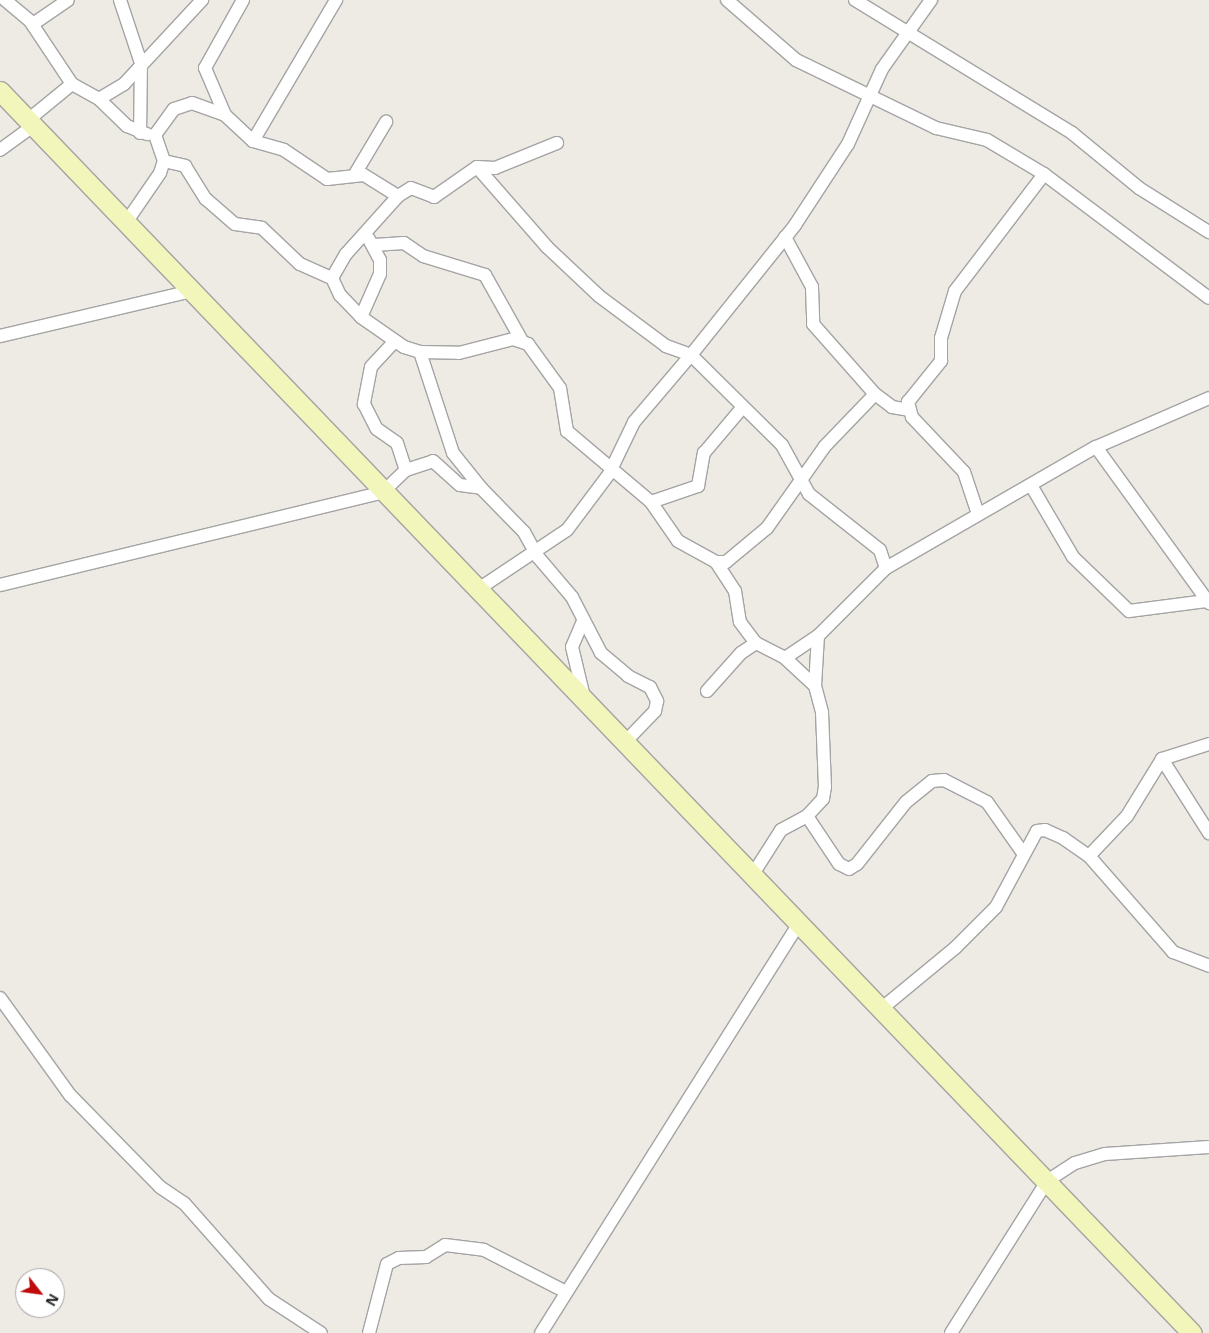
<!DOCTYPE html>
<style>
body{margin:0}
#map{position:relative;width:1209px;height:1333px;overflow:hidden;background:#eeeae4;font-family:"Noto Sans",sans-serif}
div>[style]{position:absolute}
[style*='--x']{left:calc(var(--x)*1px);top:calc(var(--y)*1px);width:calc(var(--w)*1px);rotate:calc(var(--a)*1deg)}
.roads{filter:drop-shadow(1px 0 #a4a4a4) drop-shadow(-1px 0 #a4a4a4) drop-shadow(0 1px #a4a4a4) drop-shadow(0 -1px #a4a4a4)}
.minor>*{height:12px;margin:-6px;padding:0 6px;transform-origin:6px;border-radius:6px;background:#fff}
.secondary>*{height:19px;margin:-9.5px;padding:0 9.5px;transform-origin:9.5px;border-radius:9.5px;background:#f3f6ba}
span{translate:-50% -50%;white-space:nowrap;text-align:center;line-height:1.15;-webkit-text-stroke:4.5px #fff;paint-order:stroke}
.north{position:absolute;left:15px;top:1268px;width:50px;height:50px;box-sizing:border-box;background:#fff;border:1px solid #a5a5a5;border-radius:50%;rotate:120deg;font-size:14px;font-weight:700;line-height:20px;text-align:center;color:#1d1d1d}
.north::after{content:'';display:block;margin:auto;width:18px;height:22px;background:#c00b0c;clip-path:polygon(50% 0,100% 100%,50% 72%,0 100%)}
</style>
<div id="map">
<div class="roads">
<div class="minor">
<i style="--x:5;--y:0;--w:33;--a:40"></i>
<i style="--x:30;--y:21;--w:76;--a:56.3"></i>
<i style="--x:120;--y:0;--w:66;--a:71.6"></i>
<i style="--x:141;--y:63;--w:70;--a:90.8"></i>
<i style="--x:243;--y:0;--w:78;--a:119.2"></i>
<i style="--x:205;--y:68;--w:51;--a:66.9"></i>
<i style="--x:225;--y:115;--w:38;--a:43"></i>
<i style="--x:253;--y:141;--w:32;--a:16"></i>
<i style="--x:284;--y:150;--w:52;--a:34"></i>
<i style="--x:327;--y:179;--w:37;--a:-6"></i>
<i style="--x:364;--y:175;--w:40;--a:32"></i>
<i style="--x:727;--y:0;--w:91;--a:41"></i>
<i style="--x:796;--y:60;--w:156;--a:25.9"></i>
<i style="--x:936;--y:128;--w:52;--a:13.2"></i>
<i style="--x:987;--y:140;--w:66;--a:30.8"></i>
<i style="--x:855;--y:0;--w:255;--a:31.5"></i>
<i style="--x:1072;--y:133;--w:87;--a:39.4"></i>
<i style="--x:1139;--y:188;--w:83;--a:32.2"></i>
<i style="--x:33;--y:24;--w:42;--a:-34.4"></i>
<i style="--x:99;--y:99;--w:39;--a:44"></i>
<i style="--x:127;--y:126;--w:22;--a:22"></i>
<i style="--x:28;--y:120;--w:57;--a:-39.3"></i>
<i style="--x:72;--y:84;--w:31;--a:29"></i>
<i style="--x:99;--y:99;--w:29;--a:-31"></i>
<i style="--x:124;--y:84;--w:115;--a:-47.1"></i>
<i style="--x:253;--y:141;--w:164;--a:-59.5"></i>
<i style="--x:0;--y:150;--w:41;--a:-36"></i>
<i style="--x:164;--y:161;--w:22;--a:13"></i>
<i style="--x:185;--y:166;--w:39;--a:58"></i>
<i style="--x:206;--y:199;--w:38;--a:41"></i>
<i style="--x:235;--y:224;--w:27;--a:8"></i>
<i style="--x:262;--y:228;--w:52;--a:43.5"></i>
<i style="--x:300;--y:264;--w:35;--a:24"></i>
<i style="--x:332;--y:278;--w:19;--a:65"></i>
<i style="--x:340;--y:295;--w:30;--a:46"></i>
<i style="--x:361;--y:317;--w:52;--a:34.9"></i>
<i style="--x:404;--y:347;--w:17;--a:17"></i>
<i style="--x:420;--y:352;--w:106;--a:71.9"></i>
<i style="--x:453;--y:453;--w:45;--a:51.3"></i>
<i style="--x:477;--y:167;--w:106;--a:48.8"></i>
<i style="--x:547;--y:247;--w:71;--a:43.3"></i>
<i style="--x:599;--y:296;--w:84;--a:36.7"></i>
<i style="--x:666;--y:346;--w:27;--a:20"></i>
<i style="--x:691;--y:355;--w:166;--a:-51.3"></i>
<i style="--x:795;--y:225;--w:97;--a:-56.8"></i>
<i style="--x:848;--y:144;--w:82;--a:-65.6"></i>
<i style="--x:882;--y:69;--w:85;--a:-54.6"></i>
<i style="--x:355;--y:174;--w:61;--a:-59.2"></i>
<i style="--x:125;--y:224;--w:62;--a:-55.5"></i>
<i style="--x:160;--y:173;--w:13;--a:-72"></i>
<i style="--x:164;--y:161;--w:28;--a:-109"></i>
<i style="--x:155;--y:135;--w:32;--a:-54"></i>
<i style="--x:174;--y:109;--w:19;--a:-18"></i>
<i style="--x:192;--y:103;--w:35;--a:20"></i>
<i style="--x:785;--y:237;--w:57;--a:61.6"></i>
<i style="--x:812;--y:287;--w:37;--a:88"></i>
<i style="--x:813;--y:324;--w:94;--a:48.5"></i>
<i style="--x:875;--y:394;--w:21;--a:37"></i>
<i style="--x:892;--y:407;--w:17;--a:10"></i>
<i style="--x:374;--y:245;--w:30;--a:-4"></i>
<i style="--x:404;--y:243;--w:23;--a:34"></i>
<i style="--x:423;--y:256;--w:65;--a:17"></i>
<i style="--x:485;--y:275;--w:76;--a:60.7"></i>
<i style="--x:332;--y:278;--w:28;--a:-60"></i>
<i style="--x:346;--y:254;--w:78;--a:-48.1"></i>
<i style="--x:398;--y:196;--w:15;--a:-32"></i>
<i style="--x:411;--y:188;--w:25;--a:21"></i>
<i style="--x:434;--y:197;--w:52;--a:-34.9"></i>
<i style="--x:477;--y:167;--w:18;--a:3"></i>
<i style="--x:495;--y:168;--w:67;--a:-22"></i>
<i style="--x:361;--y:317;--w:47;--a:-66.2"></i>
<i style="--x:380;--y:274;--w:14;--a:-90"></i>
<i style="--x:380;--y:260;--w:24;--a:-118"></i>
<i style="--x:0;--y:336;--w:197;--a:-13.2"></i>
<i style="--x:395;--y:341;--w:35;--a:133"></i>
<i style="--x:371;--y:367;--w:38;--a:101"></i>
<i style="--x:364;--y:404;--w:28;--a:63"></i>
<i style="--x:377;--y:429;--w:24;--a:35"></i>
<i style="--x:397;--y:443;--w:28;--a:72"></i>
<i style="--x:420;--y:352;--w:39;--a:1"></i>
<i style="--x:459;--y:353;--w:56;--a:-14.5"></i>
<i style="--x:513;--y:339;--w:16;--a:18"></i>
<i style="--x:528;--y:344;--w:54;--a:54"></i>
<i style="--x:560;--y:388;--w:44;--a:80.8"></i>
<i style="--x:567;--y:431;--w:110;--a:40.2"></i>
<i style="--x:651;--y:502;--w:47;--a:55.3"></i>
<i style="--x:678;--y:541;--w:43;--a:28.9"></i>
<i style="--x:716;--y:562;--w:35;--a:57"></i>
<i style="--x:735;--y:591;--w:31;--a:81"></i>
<i style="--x:740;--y:622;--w:26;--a:53"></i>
<i style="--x:1096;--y:447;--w:193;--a:54.1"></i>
<i style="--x:1032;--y:487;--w:81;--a:59.6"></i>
<i style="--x:1073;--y:557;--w:78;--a:44"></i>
<i style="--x:1129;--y:611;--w:78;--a:-7.4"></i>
<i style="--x:651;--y:502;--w:50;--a:-18.8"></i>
<i style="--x:698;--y:486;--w:34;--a:-80"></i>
<i style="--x:704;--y:453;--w:59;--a:-49.8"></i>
<i style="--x:978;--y:514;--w:44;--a:-108.4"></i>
<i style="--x:964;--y:472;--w:76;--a:-133.4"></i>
<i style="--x:912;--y:417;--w:16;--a:-105"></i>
<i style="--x:908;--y:402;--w:53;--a:-51.2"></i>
<i style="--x:941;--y:361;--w:23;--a:-90"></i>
<i style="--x:941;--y:338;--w:49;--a:-73.4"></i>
<i style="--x:955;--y:291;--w:147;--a:-52.7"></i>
<i style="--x:1044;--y:174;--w:206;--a:36.9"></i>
<i style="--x:716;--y:562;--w:10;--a:0"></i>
<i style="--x:726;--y:562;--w:53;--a:-39.7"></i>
<i style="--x:767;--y:528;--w:100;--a:-54.7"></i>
<i style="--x:825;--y:446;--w:72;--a:-46.1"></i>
<i style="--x:0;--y:585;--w:394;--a:-13.6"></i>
<i style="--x:383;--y:492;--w:32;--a:-44"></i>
<i style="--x:406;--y:470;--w:28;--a:-18"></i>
<i style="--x:433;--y:461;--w:36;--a:42"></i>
<i style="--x:460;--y:485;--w:21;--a:8"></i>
<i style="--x:481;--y:488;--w:62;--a:45.7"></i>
<i style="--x:524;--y:532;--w:29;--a:61"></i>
<i style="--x:538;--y:557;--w:52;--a:49.6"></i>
<i style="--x:572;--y:597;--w:63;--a:62.6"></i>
<i style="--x:601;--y:653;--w:35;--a:40"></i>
<i style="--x:628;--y:676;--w:25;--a:27"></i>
<i style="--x:650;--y:687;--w:16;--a:63"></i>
<i style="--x:657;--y:701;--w:10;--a:101"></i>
<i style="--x:655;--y:711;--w:40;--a:134"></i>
<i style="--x:477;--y:590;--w:108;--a:-33.7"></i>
<i style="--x:567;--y:530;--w:70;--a:-53.1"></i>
<i style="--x:609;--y:474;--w:58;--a:-64.3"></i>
<i style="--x:634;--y:422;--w:88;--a:-49.6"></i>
<i style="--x:691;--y:355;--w:128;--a:44.7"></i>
<i style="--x:782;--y:445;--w:56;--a:61.1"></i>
<i style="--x:809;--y:494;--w:90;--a:38.3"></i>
<i style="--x:880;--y:550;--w:19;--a:72"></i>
<i style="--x:583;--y:621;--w:28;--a:113"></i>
<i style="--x:572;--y:647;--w:51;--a:76.5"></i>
<i style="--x:785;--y:658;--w:41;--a:43"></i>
<i style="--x:707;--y:691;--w:51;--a:-48.2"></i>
<i style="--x:741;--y:653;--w:18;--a:-34"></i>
<i style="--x:756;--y:643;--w:33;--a:27"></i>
<i style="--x:785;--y:658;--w:40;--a:-34"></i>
<i style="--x:1162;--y:759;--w:88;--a:57.6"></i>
<i style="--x:1023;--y:853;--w:62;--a:-125.2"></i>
<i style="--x:987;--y:802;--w:48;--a:-152.9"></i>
<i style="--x:944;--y:780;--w:12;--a:175"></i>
<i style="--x:932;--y:781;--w:33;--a:141"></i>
<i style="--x:906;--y:802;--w:79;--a:128.3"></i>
<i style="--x:857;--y:864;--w:9;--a:148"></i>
<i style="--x:849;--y:869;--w:11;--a:-153"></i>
<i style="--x:839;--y:864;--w:58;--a:-123.7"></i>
<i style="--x:807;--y:816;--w:23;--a:-47"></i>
<i style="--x:823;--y:799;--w:12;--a:-81"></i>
<i style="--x:825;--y:787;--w:75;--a:-92.3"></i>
<i style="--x:822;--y:712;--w:27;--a:-105"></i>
<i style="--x:815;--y:686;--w:50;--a:-86.6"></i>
<i style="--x:818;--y:636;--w:96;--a:-45"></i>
<i style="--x:886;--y:568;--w:242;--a:-30"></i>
<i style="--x:1096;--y:447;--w:123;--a:-23.4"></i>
<i style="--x:1089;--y:856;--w:128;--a:48.8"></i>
<i style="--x:1173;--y:952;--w:39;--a:21"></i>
<i style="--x:753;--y:874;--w:52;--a:-57.5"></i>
<i style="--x:781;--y:830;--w:30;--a:-28"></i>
<i style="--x:0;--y:998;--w:120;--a:54.2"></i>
<i style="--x:70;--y:1095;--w:129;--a:45.6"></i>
<i style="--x:160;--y:1187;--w:29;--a:34"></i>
<i style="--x:184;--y:1203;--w:128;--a:48.5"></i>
<i style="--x:269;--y:1299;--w:62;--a:33.2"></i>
<i style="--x:881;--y:1009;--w:96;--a:-39.5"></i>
<i style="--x:955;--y:948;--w:58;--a:-45"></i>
<i style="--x:996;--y:907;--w:86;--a:-61.7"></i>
<i style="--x:1037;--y:831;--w:8;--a:-7"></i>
<i style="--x:1045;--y:830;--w:20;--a:24"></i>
<i style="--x:1063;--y:838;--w:32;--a:35"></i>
<i style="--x:1089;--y:856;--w:55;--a:-46.5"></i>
<i style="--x:1127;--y:816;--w:67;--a:-58.4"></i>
<i style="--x:1162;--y:759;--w:49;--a:-17.7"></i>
<i style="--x:369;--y:1333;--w:71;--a:-75.4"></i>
<i style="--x:387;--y:1264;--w:13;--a:-27"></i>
<i style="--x:399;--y:1258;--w:27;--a:-2"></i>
<i style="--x:426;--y:1257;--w:22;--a:-32"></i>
<i style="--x:445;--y:1245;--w:39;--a:7"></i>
<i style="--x:484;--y:1250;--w:92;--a:27.1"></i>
<i style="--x:541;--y:1333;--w:484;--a:-57.8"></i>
<i style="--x:951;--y:1333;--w:180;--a:-57.7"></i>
<i style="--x:1047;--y:1181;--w:33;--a:-33"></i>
<i style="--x:1075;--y:1163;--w:31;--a:-17"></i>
<i style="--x:1105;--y:1154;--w:104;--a:-3.9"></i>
</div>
<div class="secondary">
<i style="--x:0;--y:91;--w:1721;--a:46.18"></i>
</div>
</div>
<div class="north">N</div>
</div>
